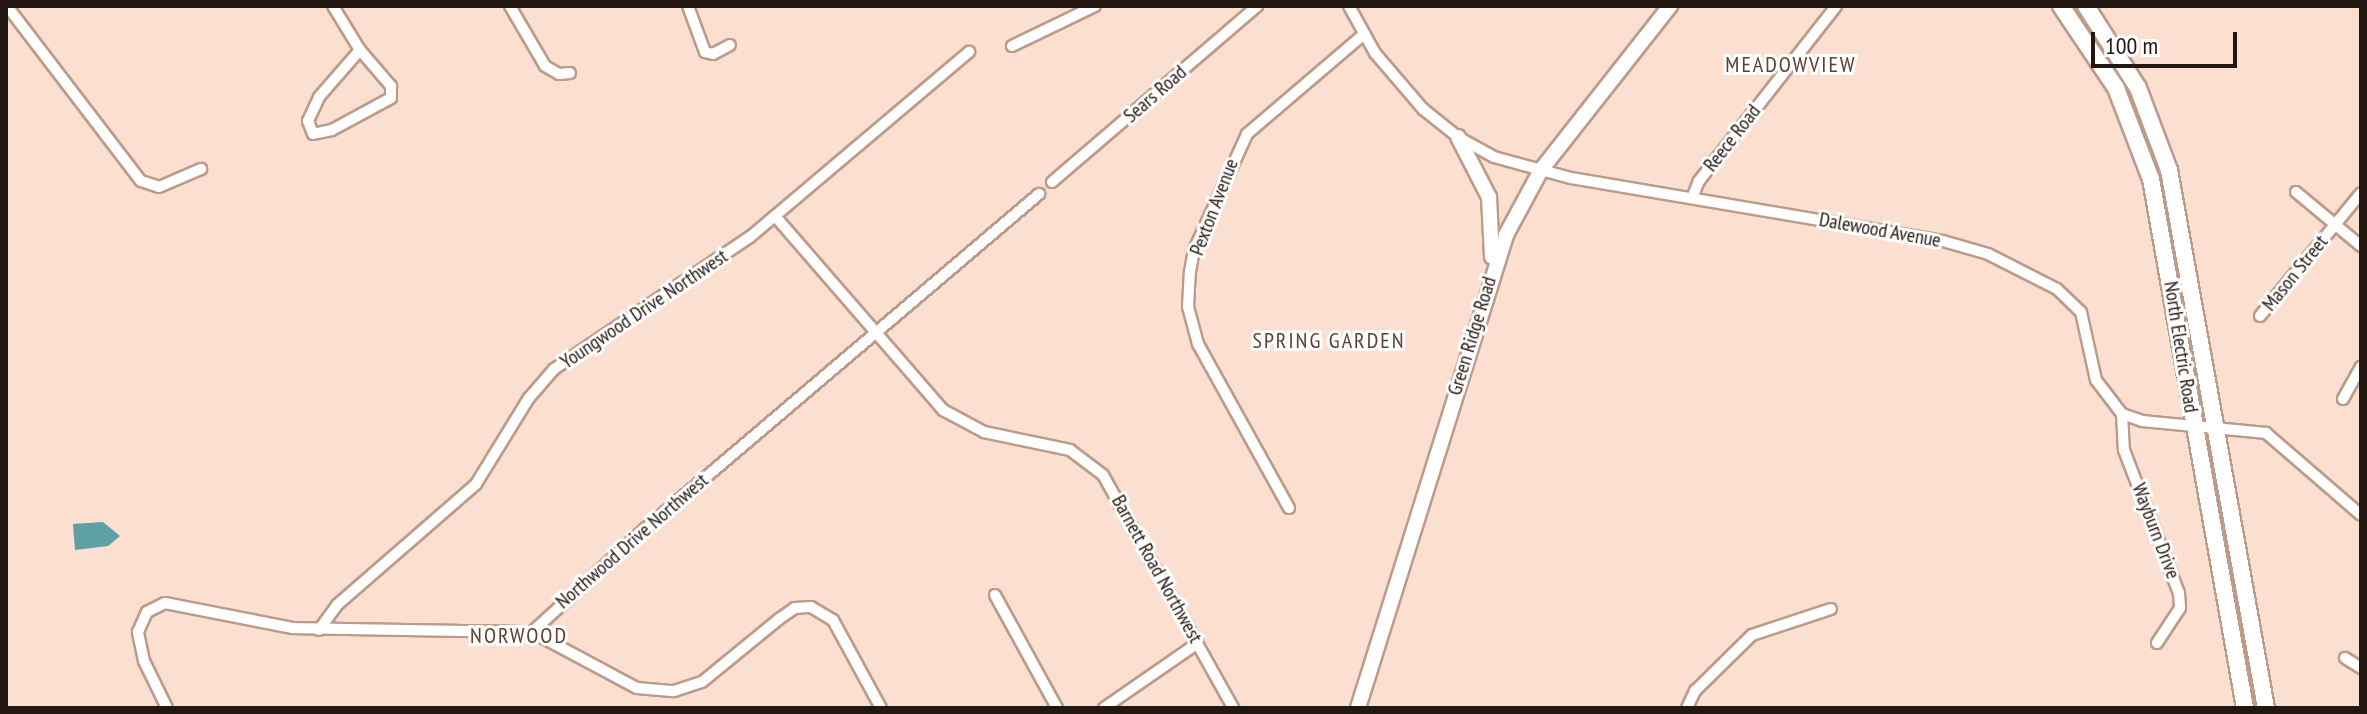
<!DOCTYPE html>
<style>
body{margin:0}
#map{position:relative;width:2367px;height:714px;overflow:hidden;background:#fbdfd0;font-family:"PT Sans Narrow",sans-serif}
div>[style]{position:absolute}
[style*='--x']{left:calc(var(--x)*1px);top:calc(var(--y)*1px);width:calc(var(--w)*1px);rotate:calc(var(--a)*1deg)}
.water>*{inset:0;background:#5ea0a5}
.roads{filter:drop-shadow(2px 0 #bc9b8a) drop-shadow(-2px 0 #bc9b8a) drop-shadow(0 2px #bc9b8a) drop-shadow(0 -2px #bc9b8a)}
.street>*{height:10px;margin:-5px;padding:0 5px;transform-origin:5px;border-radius:5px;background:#fff}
.secondary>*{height:14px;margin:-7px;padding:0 7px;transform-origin:7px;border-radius:7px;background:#fff}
.primary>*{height:16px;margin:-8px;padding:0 8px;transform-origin:8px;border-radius:8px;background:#fff}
span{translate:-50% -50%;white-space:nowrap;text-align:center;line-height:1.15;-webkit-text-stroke:6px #fff;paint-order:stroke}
.street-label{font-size:20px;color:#231711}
.neighbourhood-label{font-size:22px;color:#5d4132;letter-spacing:2px}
.frame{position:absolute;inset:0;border:8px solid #231711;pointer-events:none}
.scale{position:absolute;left:2091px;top:32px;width:146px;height:36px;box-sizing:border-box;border:4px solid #231711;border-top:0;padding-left:10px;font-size:24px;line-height:28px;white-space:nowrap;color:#231711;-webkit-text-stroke:6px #fff;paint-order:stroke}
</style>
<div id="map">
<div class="water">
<i style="clip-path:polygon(103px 522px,120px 536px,108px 546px,75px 550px,73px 524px)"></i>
</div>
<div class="roads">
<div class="street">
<i style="--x:7;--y:6;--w:220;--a:52.6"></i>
<i style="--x:141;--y:181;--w:19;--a:18"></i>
<i style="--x:159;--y:187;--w:46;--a:-23.2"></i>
<i style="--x:333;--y:6;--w:52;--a:58.5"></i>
<i style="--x:510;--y:6;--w:69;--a:59.7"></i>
<i style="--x:545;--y:66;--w:16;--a:30"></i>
<i style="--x:559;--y:74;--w:11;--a:-5"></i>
<i style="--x:688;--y:6;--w:49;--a:69.7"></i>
<i style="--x:705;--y:52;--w:8;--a:14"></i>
<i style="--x:713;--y:54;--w:19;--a:-28"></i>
<i style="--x:1349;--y:6;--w:54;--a:61"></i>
<i style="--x:1375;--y:53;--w:74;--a:49.4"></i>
<i style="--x:1423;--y:109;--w:45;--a:38.7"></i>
<i style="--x:1458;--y:137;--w:41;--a:29.1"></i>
<i style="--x:1494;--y:157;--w:80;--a:15.3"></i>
<i style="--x:1571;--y:178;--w:377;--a:9.6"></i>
<i style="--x:1943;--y:241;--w:47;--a:16.1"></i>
<i style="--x:1988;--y:254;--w:77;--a:26.9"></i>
<i style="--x:2057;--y:289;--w:33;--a:44"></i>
<i style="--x:2081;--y:312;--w:70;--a:77.6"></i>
<i style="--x:2096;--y:380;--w:43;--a:52.6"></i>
<i style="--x:2122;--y:414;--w:21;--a:19"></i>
<i style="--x:2142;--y:421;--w:125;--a:5.5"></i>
<i style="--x:2266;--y:433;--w:125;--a:40.8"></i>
<i style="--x:1012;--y:46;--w:92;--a:-25.7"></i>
<i style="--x:360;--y:50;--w:48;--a:49.3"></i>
<i style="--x:391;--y:86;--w:12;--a:90"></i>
<i style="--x:391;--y:98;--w:67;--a:151.5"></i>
<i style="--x:332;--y:130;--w:19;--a:168"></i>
<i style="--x:313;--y:134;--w:14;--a:-111"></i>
<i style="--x:308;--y:121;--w:26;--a:-65"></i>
<i style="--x:319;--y:97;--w:62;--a:-48.9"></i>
<i style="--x:1052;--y:182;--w:270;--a:-40.6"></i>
<i style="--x:2296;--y:192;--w:85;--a:39.7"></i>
<i style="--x:1692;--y:198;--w:18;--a:-68"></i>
<i style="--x:1699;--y:181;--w:222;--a:-51.9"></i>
<i style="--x:775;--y:216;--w:257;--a:49.1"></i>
<i style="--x:943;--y:410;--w:47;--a:28.2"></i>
<i style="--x:984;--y:432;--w:88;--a:11.8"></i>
<i style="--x:1070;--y:450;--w:41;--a:37.1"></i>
<i style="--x:1103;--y:475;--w:267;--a:60.8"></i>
<i style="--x:2260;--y:316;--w:159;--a:-50.6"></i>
<i style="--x:2343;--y:399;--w:37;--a:-61"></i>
<i style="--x:2122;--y:414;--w:36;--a:87"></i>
<i style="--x:2124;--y:450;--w:153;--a:69"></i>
<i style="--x:2179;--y:593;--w:15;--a:86"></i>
<i style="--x:2180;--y:608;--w:42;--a:123.3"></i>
<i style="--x:1289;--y:508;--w:188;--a:-119"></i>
<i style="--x:1198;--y:344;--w:38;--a:-105"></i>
<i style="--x:1188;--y:307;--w:35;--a:-87"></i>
<i style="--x:1190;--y:272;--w:22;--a:-80"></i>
<i style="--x:1194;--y:250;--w:128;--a:-65.4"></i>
<i style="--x:1247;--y:134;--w:154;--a:-40.5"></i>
<i style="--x:995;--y:595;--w:129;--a:61.2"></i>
<i style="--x:319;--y:630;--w:31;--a:-54"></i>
<i style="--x:337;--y:605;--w:184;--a:-41"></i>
<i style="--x:476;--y:484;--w:101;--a:-58.4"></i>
<i style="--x:529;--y:398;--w:38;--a:-49"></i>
<i style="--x:554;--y:369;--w:236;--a:-34"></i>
<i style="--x:750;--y:237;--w:287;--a:-40.2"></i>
<i style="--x:532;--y:632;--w:119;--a:28.1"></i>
<i style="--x:637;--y:688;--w:37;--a:5"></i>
<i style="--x:674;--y:691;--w:29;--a:-18"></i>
<i style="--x:702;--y:682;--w:99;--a:-39.3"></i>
<i style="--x:779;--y:619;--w:19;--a:-35"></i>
<i style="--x:795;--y:608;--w:16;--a:-4"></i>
<i style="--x:811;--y:607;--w:26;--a:31"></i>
<i style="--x:833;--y:620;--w:100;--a:61.4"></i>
<i style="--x:2345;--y:658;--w:19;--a:32"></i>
<i style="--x:167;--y:708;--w:52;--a:-116.1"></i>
<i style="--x:144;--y:661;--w:30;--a:-102"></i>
<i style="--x:138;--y:632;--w:22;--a:-66"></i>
<i style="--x:147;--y:612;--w:20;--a:-27"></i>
<i style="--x:165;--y:603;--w:130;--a:11.1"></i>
<i style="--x:293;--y:628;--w:239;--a:1"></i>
<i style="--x:532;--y:632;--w:154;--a:-42.4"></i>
<i style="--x:646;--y:528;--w:516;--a:-40.36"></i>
<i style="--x:1104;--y:708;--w:114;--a:-34.7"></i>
<i style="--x:1687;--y:708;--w:19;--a:-65"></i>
<i style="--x:1695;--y:691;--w:80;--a:-44.5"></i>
<i style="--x:1752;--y:635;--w:83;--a:-18.2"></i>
</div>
<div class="secondary">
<i style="--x:1458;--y:137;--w:68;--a:62.7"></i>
<i style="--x:1489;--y:197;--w:60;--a:87.1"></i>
<i style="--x:1358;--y:708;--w:496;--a:-72.6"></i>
<i style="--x:1506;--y:235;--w:74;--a:-61.7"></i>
<i style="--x:1541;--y:170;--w:209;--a:-51.8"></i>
</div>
<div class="primary">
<i style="--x:2061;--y:6;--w:99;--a:56.1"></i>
<i style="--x:2116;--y:88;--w:97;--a:69"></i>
<i style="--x:2151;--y:179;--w:537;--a:79.92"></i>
<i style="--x:2086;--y:6;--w:97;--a:57.6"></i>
<i style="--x:2138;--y:88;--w:88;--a:69.3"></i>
<i style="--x:2169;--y:170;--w:547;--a:79.78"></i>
</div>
</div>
<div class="street-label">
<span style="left:1155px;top:94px;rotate:-41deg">Sears Road</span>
<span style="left:1732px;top:138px;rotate:-52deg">Reece Road</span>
<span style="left:1214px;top:207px;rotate:-69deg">Pexton Avenue</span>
<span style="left:1880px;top:230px;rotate:10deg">Dalewood Avenue</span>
<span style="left:2295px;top:273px;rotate:-51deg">Mason Street</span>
<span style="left:644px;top:309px;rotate:-34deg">Youngwood Drive Northwest</span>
<span style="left:1472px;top:336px;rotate:-73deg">Green Ridge Road</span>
<span style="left:2181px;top:347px;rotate:81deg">North Electric Road</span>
<span style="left:2156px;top:531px;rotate:69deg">Wayburn Drive</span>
<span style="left:632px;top:541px;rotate:-41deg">Northwood Drive Northwest</span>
<span style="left:1157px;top:569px;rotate:61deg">Barnett Road Northwest</span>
</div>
<div class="neighbourhood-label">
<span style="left:1791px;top:65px">MEADOWVIEW</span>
<span style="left:1329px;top:341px">SPRING GARDEN</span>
<span style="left:519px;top:636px">NORWOOD</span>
</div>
<div class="frame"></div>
<div class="scale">100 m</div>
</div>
